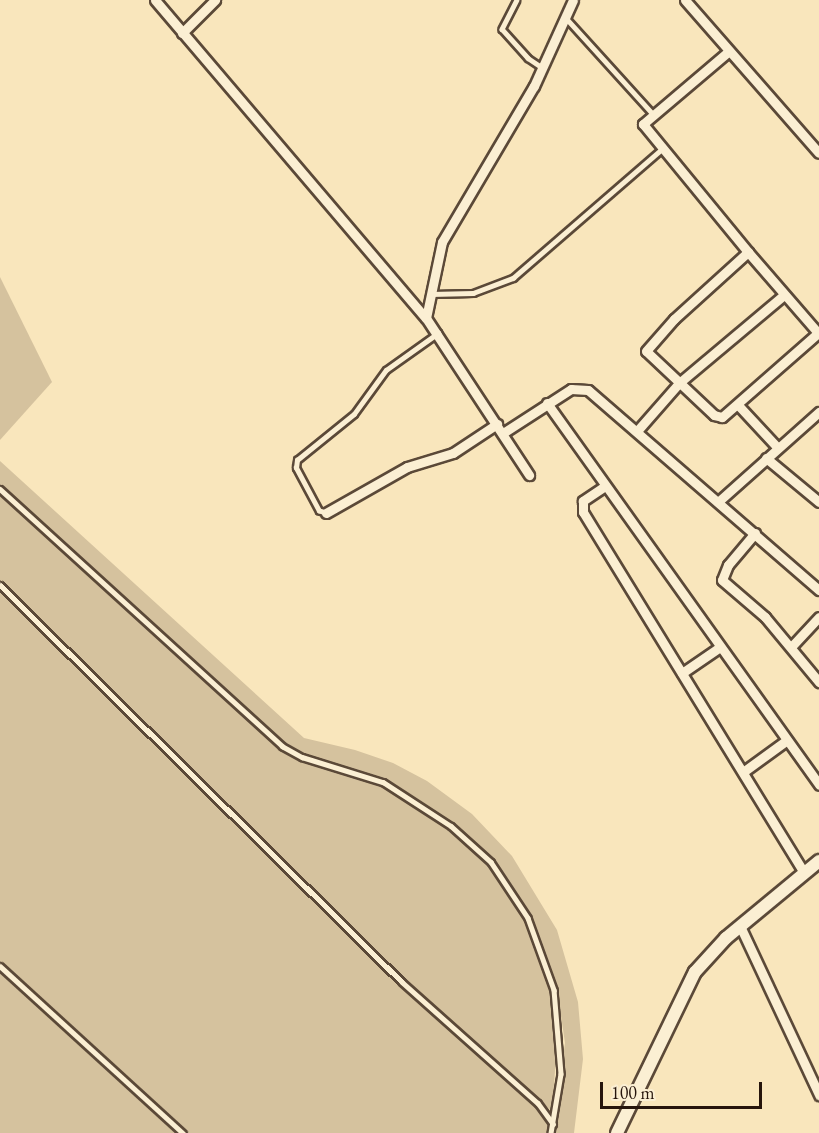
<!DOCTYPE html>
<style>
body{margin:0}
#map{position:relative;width:819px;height:1133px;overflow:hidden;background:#f9e6bc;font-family:"EB Garamond",serif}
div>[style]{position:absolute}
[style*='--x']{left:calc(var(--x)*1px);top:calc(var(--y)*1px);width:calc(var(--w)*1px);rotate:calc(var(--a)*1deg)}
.green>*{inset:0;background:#d5c29e}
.roads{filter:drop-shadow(2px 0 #5b4938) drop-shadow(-2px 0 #5b4938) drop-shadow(0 2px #5b4938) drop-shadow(0 -2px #5b4938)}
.service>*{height:4.5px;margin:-2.25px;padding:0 2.25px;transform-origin:2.25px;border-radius:2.25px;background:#fbefd3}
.minor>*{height:9px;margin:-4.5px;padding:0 4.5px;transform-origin:4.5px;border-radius:4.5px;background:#fbefd3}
.tertiary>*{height:12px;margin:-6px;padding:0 6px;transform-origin:6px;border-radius:6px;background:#fbefd3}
span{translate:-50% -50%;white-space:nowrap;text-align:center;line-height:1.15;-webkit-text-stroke:5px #fbefd3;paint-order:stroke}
.scale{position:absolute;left:600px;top:1082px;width:162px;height:27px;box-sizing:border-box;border:3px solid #26150c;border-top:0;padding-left:8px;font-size:18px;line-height:21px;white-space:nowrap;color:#26150c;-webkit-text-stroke:4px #fbefd3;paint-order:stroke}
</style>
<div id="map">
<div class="green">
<i style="clip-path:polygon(0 277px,52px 382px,0 440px)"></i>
<i style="clip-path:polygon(0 461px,304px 738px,355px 750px,393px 763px,427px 781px,472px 814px,512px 856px,557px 930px,578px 1002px,583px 1059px,574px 1133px,554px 1133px,565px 1043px,557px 989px,531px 916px,494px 861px,454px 822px,385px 778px,303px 754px,284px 744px,0 485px)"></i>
<i style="clip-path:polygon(0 492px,270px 740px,300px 759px,390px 790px,449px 829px,487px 864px,524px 919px,551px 991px,557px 1044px,552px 1111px,426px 1002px,0 581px)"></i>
<i style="clip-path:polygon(0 589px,359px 945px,537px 1105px,547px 1120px,548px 1133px,187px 1133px,0 963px)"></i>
<i style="clip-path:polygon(0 970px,34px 1001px,179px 1133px,0 1133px)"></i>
</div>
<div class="roads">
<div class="service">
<i style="--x:517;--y:0;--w:33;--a:117"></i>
<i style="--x:502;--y:29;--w:39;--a:48"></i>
<i style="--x:528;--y:58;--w:18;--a:34"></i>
<i style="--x:566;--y:18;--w:130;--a:47.8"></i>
<i style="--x:431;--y:294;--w:42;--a:-1.4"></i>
<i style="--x:473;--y:293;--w:43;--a:-20.6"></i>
<i style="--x:513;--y:278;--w:197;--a:-40.9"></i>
<i style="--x:0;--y:489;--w:382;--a:42.3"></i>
<i style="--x:282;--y:746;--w:23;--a:29"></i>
<i style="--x:302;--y:757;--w:85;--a:17.2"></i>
<i style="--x:383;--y:782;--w:81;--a:32.9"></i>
<i style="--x:451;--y:826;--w:54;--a:42"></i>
<i style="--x:491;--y:862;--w:67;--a:56.5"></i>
<i style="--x:528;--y:918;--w:77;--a:70.1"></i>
<i style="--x:554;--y:990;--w:84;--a:85.2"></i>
<i style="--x:561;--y:1074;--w:60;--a:99.6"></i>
<i style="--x:326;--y:513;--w:7;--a:-164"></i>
<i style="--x:319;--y:511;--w:49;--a:-118.1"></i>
<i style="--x:296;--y:468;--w:8;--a:-83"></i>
<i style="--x:297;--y:460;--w:73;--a:-38.9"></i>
<i style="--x:354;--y:414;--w:54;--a:-54"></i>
<i style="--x:386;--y:370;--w:64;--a:-35.4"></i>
<i style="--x:0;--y:585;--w:565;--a:44.64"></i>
<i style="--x:402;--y:982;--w:182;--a:41.7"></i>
<i style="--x:538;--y:1103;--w:26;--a:54"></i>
<i style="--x:0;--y:966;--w:248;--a:42.4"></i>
</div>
<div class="minor">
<i style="--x:155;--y:0;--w:418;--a:49.6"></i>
<i style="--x:426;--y:318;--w:188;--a:56.7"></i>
<i style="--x:685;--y:0;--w:203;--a:48.8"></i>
<i style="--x:182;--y:33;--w:47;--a:-45"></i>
<i style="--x:729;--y:51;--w:113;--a:139.7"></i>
<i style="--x:643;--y:124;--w:166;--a:50.6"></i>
<i style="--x:426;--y:318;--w:78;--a:-78.1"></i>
<i style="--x:442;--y:242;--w:181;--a:-59.5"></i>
<i style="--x:534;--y:86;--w:94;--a:-65.6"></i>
<i style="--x:818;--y:333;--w:128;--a:138.8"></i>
<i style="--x:722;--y:417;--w:8;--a:-166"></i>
<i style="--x:714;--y:415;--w:93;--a:-136.7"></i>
<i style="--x:646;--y:351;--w:43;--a:-48.8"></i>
<i style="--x:674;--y:319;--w:100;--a:-42.2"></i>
<i style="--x:748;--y:252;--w:108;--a:49.1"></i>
<i style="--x:547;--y:403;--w:469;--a:54.5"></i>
<i style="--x:738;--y:405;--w:57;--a:47.1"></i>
<i style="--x:637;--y:431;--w:64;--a:-48.8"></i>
<i style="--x:679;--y:383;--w:137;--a:-40"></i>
<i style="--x:503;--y:433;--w:81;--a:-32.9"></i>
<i style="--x:571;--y:389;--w:17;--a:3"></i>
<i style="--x:588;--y:390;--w:306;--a:40.9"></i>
<i style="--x:766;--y:458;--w:69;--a:39.7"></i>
<i style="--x:605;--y:486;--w:27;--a:146"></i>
<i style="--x:583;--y:501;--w:11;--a:90"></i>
<i style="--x:583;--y:512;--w:423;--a:58.5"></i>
<i style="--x:719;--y:501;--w:134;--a:-41.7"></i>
<i style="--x:326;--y:513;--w:93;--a:-29.6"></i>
<i style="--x:407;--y:467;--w:48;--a:-16.9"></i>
<i style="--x:453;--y:453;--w:53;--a:-33.4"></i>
<i style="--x:755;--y:533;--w:42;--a:130.2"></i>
<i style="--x:728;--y:565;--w:16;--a:112"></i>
<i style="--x:722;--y:580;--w:57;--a:40.7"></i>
<i style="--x:765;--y:617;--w:85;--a:50.3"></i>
<i style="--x:791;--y:647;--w:41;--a:-47"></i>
<i style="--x:682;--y:673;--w:46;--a:-34.4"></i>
<i style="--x:743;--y:772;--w:54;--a:-36"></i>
<i style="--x:740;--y:926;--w:187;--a:64.9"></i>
</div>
<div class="tertiary">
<i style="--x:617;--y:1133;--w:179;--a:-64.2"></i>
<i style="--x:695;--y:972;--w:46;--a:-47.6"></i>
<i style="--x:726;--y:938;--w:121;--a:-39.6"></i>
</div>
</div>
<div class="scale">100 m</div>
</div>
